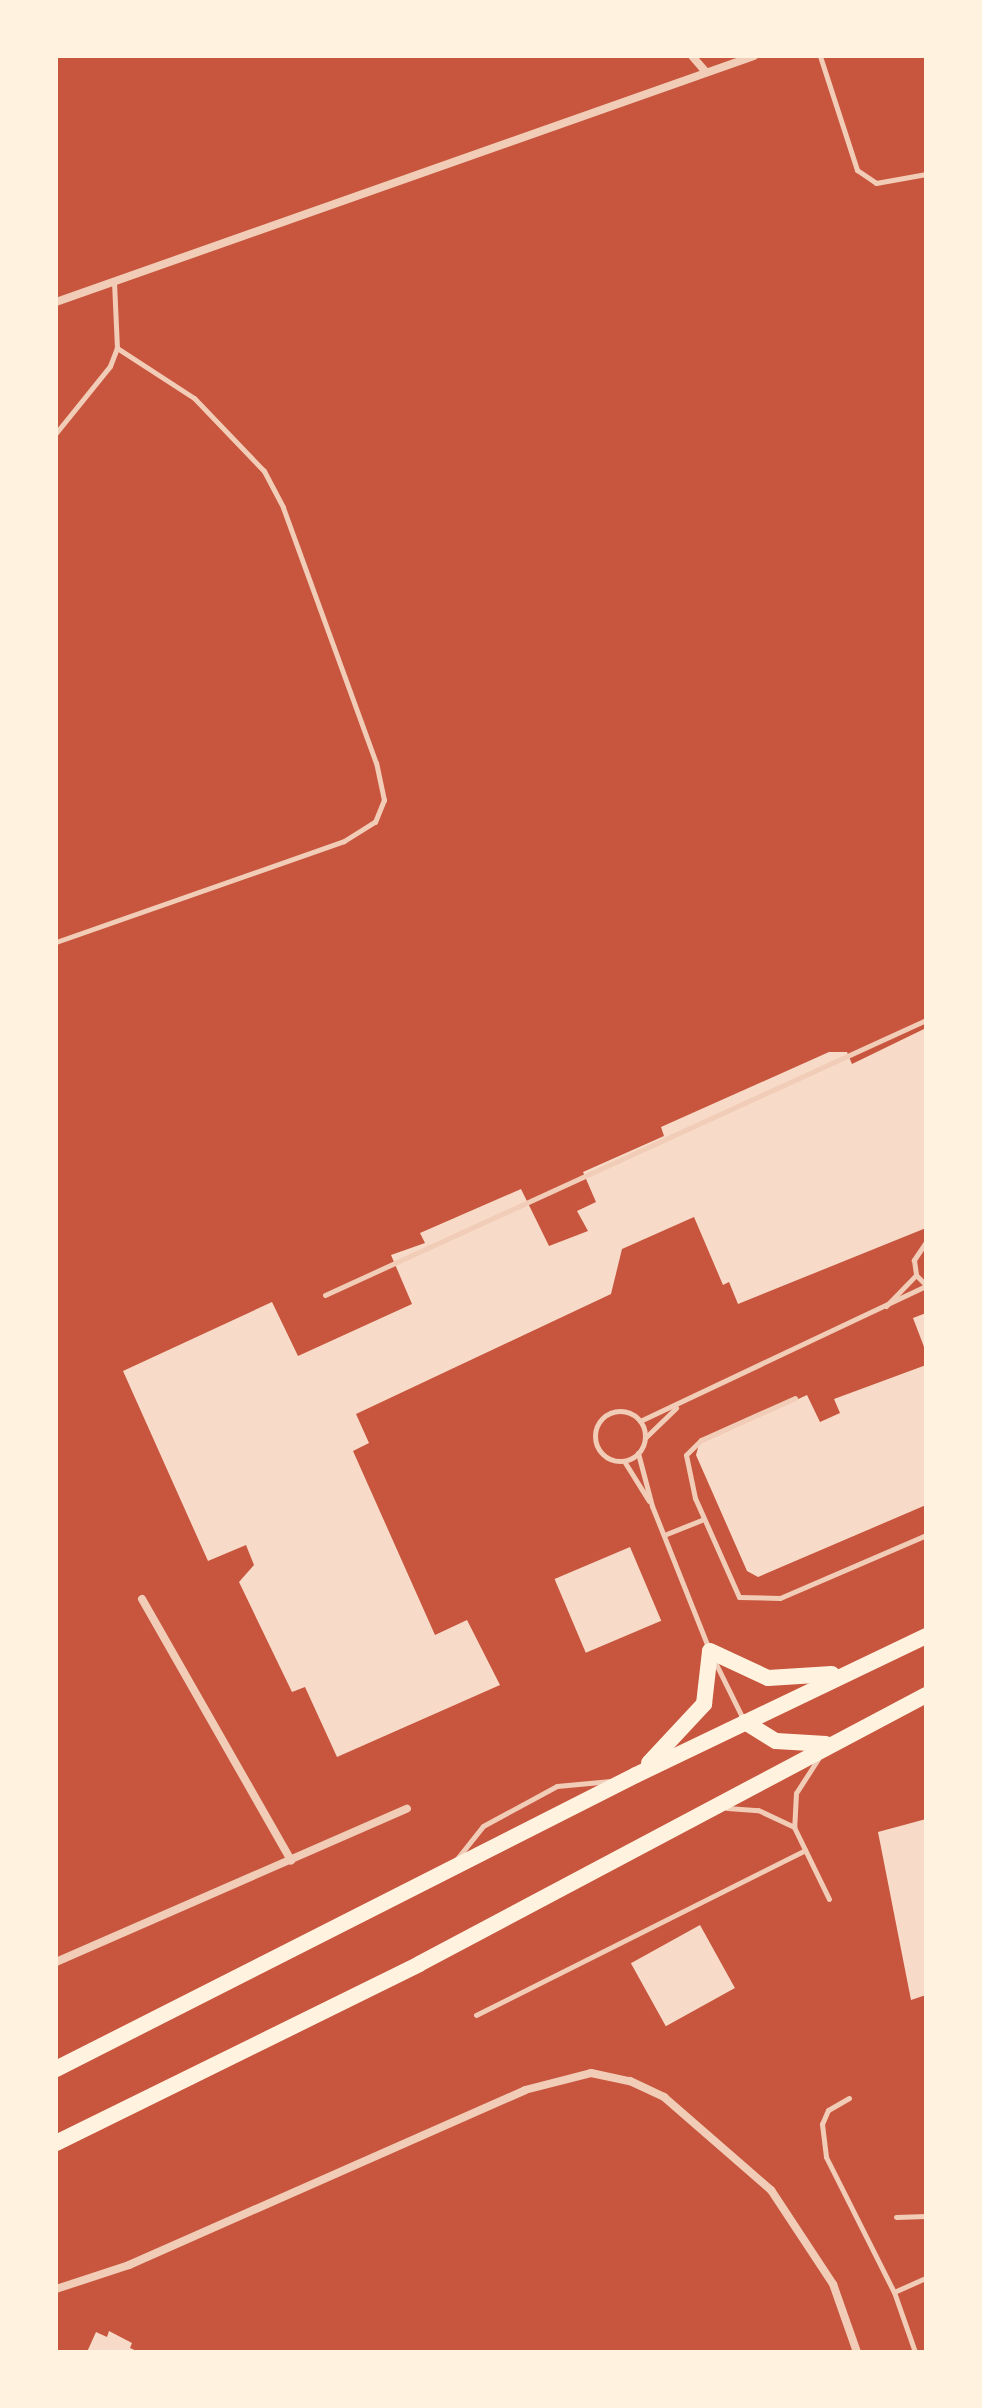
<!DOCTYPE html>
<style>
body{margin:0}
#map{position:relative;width:982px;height:2408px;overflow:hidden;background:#c8553d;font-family:"Titillium Web",sans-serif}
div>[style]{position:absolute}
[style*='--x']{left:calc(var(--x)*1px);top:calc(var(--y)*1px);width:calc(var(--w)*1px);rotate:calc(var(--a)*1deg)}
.building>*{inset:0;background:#f7dbc8;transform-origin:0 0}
.service>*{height:5px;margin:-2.5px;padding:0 2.5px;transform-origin:2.5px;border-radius:2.5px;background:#f1ccb7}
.service>.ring{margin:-2.5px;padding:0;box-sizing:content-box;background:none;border:5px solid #f1ccb7;border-radius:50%}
.minor>*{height:8px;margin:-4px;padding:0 4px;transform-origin:4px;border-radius:4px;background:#f1ccb7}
.trunk>*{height:16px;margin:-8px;padding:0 8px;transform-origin:8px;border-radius:8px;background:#fff3e0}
span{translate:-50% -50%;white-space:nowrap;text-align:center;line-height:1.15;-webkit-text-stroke:6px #fff3e0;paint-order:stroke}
.frame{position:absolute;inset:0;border:58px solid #fff3e0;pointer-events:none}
</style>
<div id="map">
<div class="building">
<i style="clip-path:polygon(926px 1028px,926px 1228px,738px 1304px,729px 1282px,723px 1285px,694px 1217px,622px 1249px,611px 1294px,356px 1414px,369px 1443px,353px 1451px,435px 1635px,467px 1620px,500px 1685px,337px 1757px,305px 1687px,292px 1692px,239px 1582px,254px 1565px,246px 1545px,208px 1561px,123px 1371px,272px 1302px,298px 1356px,412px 1304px,391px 1255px,425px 1243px,420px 1233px,521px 1189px,549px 1246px,588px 1231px,577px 1211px,596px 1202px,583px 1172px,664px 1136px,661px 1127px,829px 1052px,847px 1052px,852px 1064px)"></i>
<i style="clip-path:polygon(926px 1313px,926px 1352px,913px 1318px)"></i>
<i style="clip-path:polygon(926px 1365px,926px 1505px,758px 1577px,747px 1571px,696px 1455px,699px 1444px,807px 1395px,820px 1422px,840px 1413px,834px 1399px)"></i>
<i style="left:630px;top:1547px;width:80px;height:82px;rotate:67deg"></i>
<i style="clip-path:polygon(926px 1819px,926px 1995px,911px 2000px,878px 1832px)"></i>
<i style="left:700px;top:1925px;width:72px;height:79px;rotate:61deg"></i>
<i style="clip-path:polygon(109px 2331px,132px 2343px,130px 2348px,139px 2352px,87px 2352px,96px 2332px,107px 2337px)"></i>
</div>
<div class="service">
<i style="--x:820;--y:56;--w:120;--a:72"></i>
<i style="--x:857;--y:170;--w:23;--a:34"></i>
<i style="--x:876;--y:183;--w:51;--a:-10.2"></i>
<i style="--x:56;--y:433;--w:86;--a:-51.1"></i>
<i style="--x:110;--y:366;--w:19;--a:-69"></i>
<i style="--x:117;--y:348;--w:66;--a:-92.6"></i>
<i style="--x:56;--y:942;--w:305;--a:-19.3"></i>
<i style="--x:344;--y:841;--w:36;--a:-32"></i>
<i style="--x:375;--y:822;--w:24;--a:-68"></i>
<i style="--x:384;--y:800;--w:38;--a:-102"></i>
<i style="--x:376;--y:763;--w:272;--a:-110"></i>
<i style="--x:283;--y:507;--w:41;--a:-117.8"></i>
<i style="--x:264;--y:471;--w:101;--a:-133.8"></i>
<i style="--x:194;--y:398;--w:92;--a:-147"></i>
<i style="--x:926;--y:1242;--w:22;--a:124"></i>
<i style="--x:914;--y:1260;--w:15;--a:82"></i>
<i style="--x:916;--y:1275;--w:14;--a:45"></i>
<i style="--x:325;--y:1295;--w:661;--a:-24.59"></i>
<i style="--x:886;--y:1306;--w:43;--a:-45.9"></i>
<i style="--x:795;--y:1398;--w:103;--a:155.9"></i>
<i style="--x:701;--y:1440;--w:21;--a:135"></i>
<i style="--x:686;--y:1455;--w:44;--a:78.2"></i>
<i style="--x:695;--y:1498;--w:108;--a:66"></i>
<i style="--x:739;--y:1597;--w:41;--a:1.4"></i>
<i style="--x:780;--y:1598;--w:159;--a:-23.3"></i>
<i class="ring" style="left:595px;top:1411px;width:45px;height:45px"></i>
<i style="--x:640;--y:1421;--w:316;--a:-25.3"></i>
<i style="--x:646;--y:1437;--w:42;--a:-44"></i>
<i style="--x:638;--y:1453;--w:55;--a:75.2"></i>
<i style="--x:652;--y:1506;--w:154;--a:68.3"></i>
<i style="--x:624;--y:1461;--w:47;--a:58"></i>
<i style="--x:664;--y:1535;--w:43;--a:-21.8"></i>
<i style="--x:715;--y:1662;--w:66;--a:63.8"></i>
<i style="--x:818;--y:1759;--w:40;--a:122.9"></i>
<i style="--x:796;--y:1793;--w:34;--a:93"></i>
<i style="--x:794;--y:1827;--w:80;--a:64.1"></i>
<i style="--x:727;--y:1808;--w:31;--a:4"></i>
<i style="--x:758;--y:1810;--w:40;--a:25"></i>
<i style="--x:456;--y:1860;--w:43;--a:-51.5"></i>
<i style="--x:483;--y:1826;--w:84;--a:-28.4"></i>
<i style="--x:557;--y:1786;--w:54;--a:-5.3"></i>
<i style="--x:476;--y:2015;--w:368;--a:-26.6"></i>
<i style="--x:849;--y:2098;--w:24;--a:150"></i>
<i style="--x:828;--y:2110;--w:15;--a:113"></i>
<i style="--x:822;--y:2124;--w:33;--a:83"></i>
<i style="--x:826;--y:2157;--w:151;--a:63.3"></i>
<i style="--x:894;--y:2292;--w:64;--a:70.7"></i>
<i style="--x:896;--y:2217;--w:30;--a:-2"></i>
<i style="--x:894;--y:2292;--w:35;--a:-24"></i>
</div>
<div class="minor">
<i style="--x:692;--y:56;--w:21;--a:49"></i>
<i style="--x:56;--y:302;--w:740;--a:-19.41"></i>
<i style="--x:142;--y:1599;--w:301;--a:60.3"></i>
<i style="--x:56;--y:1962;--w:383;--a:-23.6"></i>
<i style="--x:56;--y:2289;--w:77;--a:-18.2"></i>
<i style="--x:129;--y:2265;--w:433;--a:-23.8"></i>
<i style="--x:525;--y:2090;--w:68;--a:-14.4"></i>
<i style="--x:591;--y:2073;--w:40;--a:12"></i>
<i style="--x:630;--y:2081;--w:38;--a:25"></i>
<i style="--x:664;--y:2097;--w:142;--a:41"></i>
<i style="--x:771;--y:2190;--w:113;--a:56.6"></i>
<i style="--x:833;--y:2284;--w:72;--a:70.6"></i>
</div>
<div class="trunk">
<i style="--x:745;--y:1722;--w:36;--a:32"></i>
<i style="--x:776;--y:1741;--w:50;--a:3.4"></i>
<i style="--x:649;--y:1763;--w:81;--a:-47"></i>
<i style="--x:704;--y:1704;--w:53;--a:-83.5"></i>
<i style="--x:710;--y:1651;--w:64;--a:25"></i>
<i style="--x:768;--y:1678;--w:64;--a:-3.6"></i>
<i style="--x:56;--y:2069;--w:650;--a:-26.88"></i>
<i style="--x:636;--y:1775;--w:322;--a:-25.6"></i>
<i style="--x:56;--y:2143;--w:405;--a:-26.2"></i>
<i style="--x:419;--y:1964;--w:574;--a:-27.95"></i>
</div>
<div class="frame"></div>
</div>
